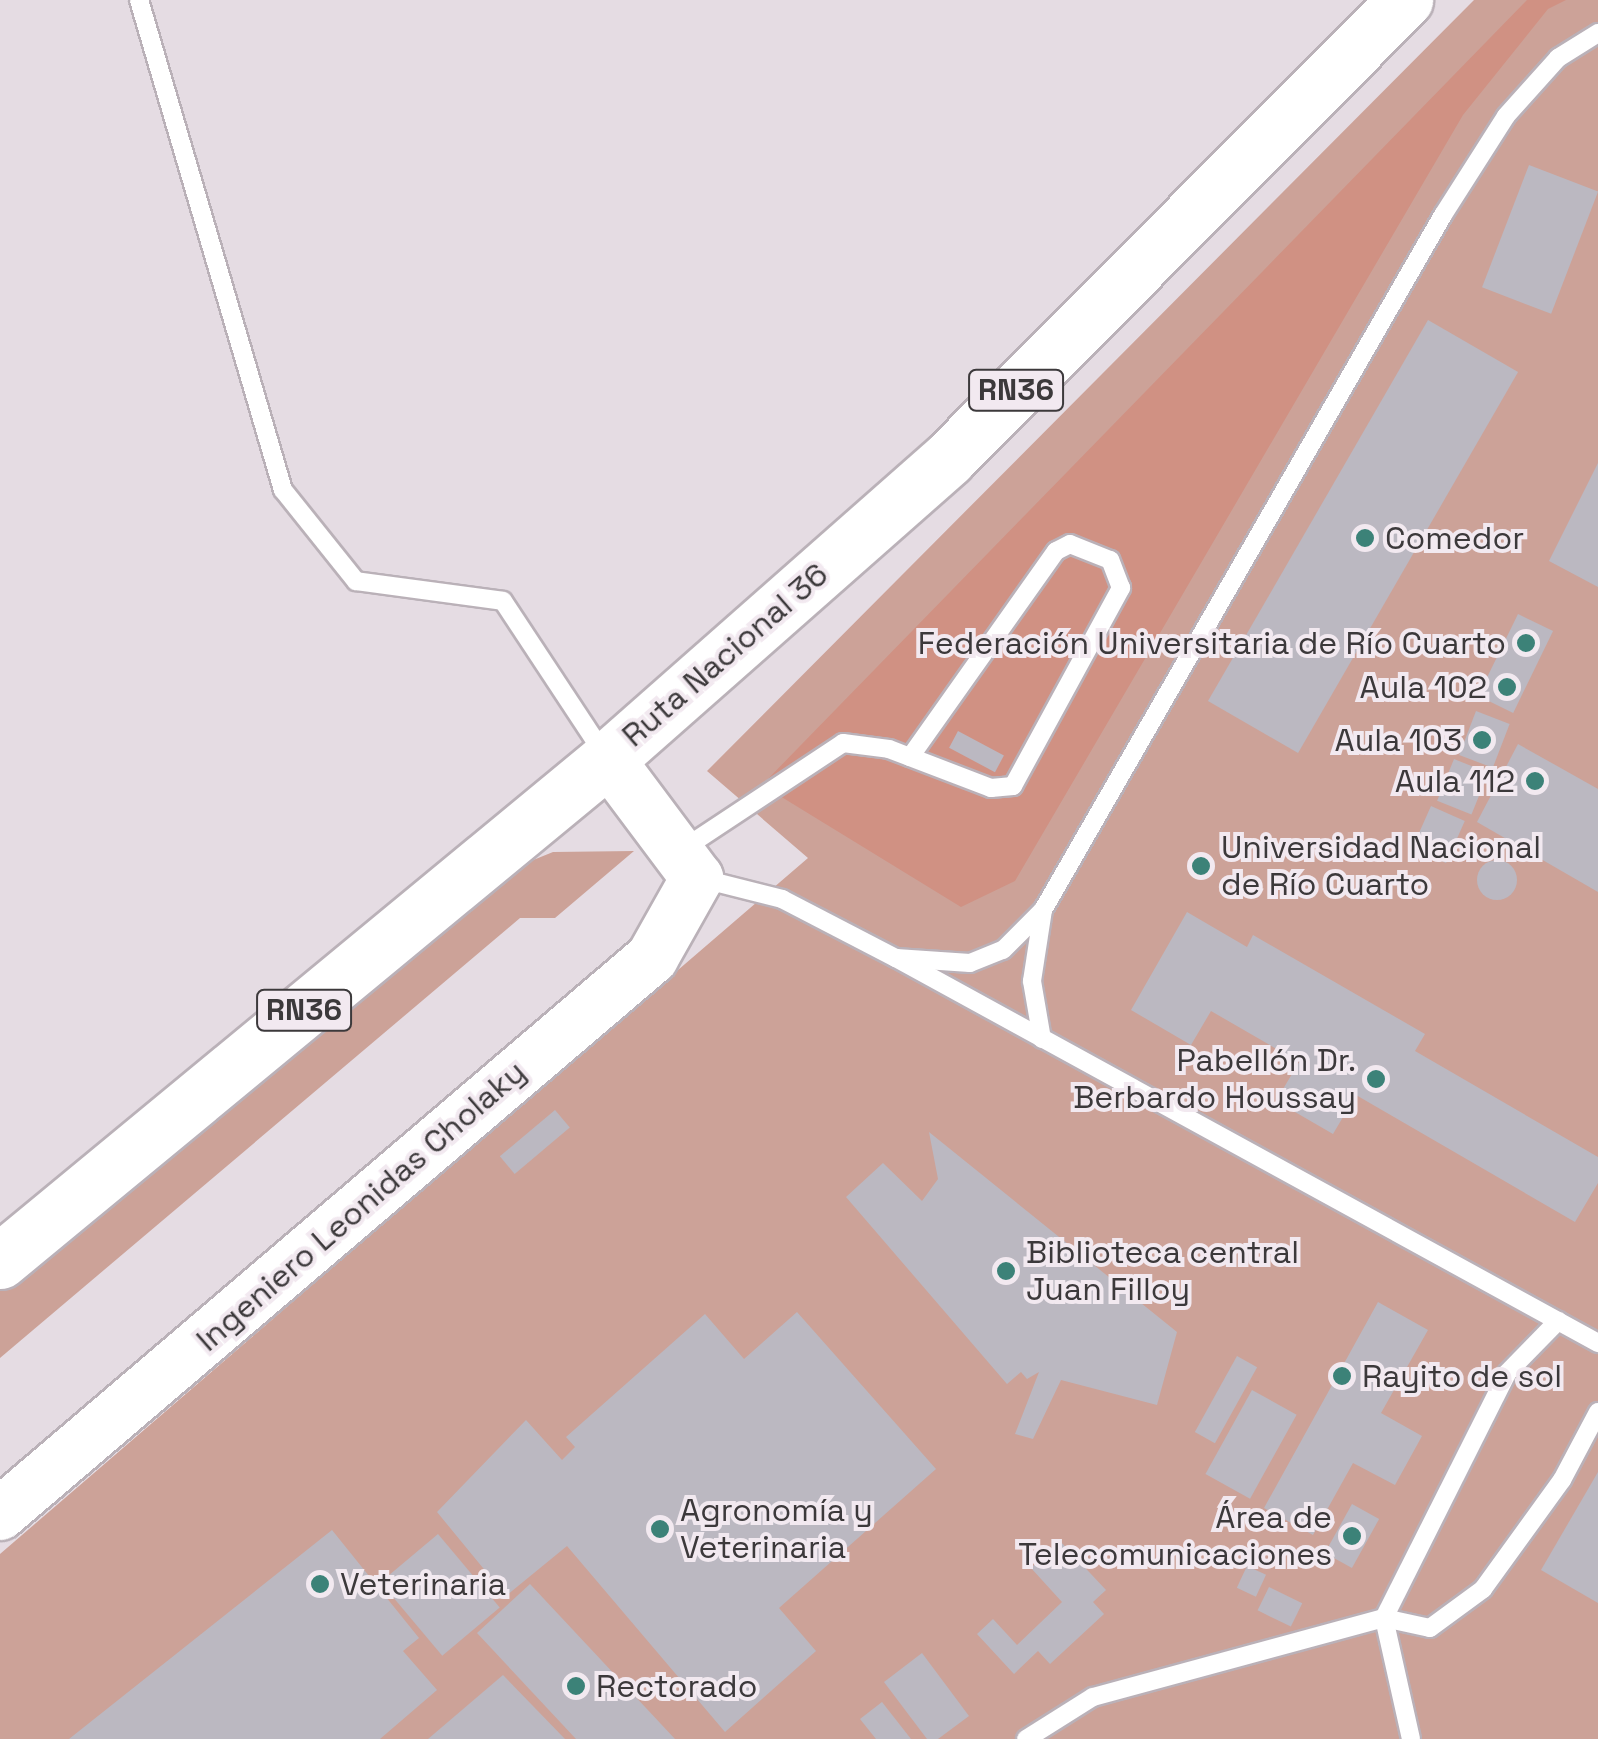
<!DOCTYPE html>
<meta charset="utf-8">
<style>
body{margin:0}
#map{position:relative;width:1598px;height:1739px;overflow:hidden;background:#e5dce3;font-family:"Space Grotesk",sans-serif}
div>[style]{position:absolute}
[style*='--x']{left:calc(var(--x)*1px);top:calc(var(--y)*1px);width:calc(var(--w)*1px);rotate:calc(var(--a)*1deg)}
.green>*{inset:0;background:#cca298}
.forest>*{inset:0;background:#d09183}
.building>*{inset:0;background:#bbb8c1;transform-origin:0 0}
.round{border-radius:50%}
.roads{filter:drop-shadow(2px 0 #bab1b8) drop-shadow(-2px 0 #bab1b8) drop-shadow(0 2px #bab1b8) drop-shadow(0 -2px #bab1b8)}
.service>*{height:18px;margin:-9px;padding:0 9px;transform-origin:9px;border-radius:9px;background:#fff}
.secondary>*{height:52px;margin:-26px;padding:0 26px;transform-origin:26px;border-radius:26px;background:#fff}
.trunk>*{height:55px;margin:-27.5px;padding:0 27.5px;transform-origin:27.5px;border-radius:27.5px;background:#fff}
.dots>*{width:28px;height:28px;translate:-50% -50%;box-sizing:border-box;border:5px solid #f2e9f0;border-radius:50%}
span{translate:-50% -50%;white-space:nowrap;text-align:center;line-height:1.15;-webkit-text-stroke:8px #f2e9f0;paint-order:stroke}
.shield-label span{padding:2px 8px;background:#f2e9f0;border:2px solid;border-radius:8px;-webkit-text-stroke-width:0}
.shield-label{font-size:30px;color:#3c393b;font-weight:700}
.poi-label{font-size:32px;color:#3c393b}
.left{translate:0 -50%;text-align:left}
.right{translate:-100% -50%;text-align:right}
.street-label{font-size:32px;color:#3c393b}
</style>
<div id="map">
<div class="green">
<i style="clip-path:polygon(1474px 0,1598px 0,1598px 1739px,0 1739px,0 1554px,808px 858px,707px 771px)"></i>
<i style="clip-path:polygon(634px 851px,555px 918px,520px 918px,0 1358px,0 1280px,499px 874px,553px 852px)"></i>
</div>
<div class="forest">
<i style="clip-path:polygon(1527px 0,1566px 0,1548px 9px,1463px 115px,1015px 881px,961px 907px,762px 785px)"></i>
</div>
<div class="building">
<i style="left:1529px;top:165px;width:74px;height:131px;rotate:21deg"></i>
<i style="left:1428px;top:320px;width:104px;height:440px;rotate:30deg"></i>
<i style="clip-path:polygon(1598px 463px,1598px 587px,1549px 561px)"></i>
<i style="left:1518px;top:614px;width:39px;height:91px;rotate:26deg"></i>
<i style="left:1476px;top:711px;width:36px;height:47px;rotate:21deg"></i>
<i style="left:958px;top:731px;width:52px;height:19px;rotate:28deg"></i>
<i style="clip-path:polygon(1518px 744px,1598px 789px,1598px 892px,1477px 822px)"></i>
<i style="left:1454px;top:759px;width:37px;height:45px;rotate:22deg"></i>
<i style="left:1431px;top:806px;width:37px;height:46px;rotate:24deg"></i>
<i class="round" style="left:1477px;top:860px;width:40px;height:40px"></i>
<i style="clip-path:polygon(1187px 912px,1247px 947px,1253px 935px,1425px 1034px,1415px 1051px,1598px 1157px,1598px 1183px,1575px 1222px,1356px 1095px,1333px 1134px,1276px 1101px,1299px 1062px,1211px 1011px,1191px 1045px,1131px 1010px)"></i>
<i style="left:555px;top:1110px;width:23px;height:72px;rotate:50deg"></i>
<i style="clip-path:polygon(929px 1132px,1177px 1332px,1157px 1405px,1061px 1380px,1033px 1439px,1015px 1434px,1039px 1372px,1027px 1379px,1021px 1372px,1007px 1384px,846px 1197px,883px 1163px,922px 1201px,938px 1179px)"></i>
<i style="clip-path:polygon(1378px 1302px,1428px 1330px,1381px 1413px,1422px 1436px,1395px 1485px,1353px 1463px,1313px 1535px,1264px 1508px)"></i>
<i style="clip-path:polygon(797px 1312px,936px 1469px,779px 1608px,816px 1651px,725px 1732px,567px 1546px,506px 1596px,437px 1512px,526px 1420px,562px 1460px,575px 1447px,566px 1437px,705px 1314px,744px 1359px)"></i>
<i style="left:1237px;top:1356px;width:23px;height:87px;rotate:29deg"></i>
<i style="left:1252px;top:1390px;width:51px;height:96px;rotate:29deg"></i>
<i style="clip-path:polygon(1598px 1472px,1598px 1603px,1541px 1570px)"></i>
<i style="left:1352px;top:1504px;width:31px;height:56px;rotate:29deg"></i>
<i style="clip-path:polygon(332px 1530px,419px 1638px,403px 1651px,437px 1690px,380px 1739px,69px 1739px)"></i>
<i style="left:438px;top:1534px;width:96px;height:75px;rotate:50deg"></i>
<i style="clip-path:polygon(1060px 1541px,1106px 1590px,1093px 1602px,1104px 1614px,1050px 1664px,1038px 1651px,1014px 1674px,977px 1634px,993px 1619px,1017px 1645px,1062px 1602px,1031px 1568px)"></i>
<i style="left:1247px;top:1566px;width:21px;height:24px;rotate:25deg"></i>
<i style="clip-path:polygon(530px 1584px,675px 1739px,576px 1739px,477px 1633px)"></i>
<i style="left:1269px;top:1587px;width:37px;height:26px;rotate:26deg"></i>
<i style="clip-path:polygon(922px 1653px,969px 1716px,938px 1739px,927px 1739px,884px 1682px)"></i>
<i style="clip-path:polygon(503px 1675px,565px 1739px,428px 1739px)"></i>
<i style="clip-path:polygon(882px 1702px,911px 1739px,876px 1739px,860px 1719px)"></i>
</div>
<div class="roads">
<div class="service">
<i style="--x:139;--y:0;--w:511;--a:73.62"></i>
<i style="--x:283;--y:490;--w:117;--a:51.3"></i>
<i style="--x:356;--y:581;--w:148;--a:7.7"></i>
<i style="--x:503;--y:601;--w:183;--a:56.6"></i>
<i style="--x:683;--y:849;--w:192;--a:-33.5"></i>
<i style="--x:843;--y:743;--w:46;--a:7.4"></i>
<i style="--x:889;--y:749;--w:22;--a:21"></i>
<i style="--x:910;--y:757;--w:87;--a:20.9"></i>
<i style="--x:991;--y:788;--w:22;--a:-5"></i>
<i style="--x:1013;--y:786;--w:226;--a:-61.4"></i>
<i style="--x:1121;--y:588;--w:30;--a:-111"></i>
<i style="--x:1110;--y:560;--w:43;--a:-158.2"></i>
<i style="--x:1070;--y:544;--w:16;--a:153"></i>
<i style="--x:1056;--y:551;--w:252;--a:125.3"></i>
<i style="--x:699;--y:878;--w:86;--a:14.2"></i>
<i style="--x:782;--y:899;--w:128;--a:27.4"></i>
<i style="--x:896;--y:958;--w:801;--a:28.74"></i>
<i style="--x:896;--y:958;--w:74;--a:3.9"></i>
<i style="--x:970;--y:963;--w:35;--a:-22"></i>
<i style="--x:1003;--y:950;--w:57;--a:-45"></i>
<i style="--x:1043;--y:910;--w:802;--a:-60.08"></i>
<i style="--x:1443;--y:215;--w:117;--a:-57.5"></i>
<i style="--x:1506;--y:116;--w:78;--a:-48.1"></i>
<i style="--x:1558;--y:58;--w:47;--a:-32"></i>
<i style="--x:1042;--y:1039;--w:59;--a:-99.8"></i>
<i style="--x:1032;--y:981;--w:72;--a:-81.2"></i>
<i style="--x:1026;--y:1739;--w:79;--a:-32.1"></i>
<i style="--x:1093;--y:1697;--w:302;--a:-15.2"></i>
<i style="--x:1384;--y:1618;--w:274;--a:-63.3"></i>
<i style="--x:1507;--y:1373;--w:73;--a:-45.6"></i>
<i style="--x:1411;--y:1739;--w:124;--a:-102.6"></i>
<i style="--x:1384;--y:1618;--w:47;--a:12.3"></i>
<i style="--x:1430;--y:1628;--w:66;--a:-36.3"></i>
<i style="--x:1483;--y:1589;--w:135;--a:-54.1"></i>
<i style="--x:1562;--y:1480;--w:77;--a:-62.1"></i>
</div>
<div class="secondary">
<i style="--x:0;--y:1514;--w:857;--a:-40.46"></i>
<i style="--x:652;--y:958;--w:92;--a:-60.6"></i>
<i style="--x:697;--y:878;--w:149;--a:-126.8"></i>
</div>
<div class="trunk">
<i style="--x:0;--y:1261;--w:788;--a:-39.55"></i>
<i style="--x:608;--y:759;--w:453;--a:-41.4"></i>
<i style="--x:948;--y:459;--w:648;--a:-45.13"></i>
</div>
</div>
<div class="dots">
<i style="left:1365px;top:538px;background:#3c8278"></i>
<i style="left:1526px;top:643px;background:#3c8278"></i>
<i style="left:1507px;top:687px;background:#3c8278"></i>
<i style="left:1482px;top:740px;background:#3c8278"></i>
<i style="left:1535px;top:781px;background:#3c8278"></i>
<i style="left:1201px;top:866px;background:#3c8278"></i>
<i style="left:1376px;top:1079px;background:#3c8278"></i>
<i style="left:1006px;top:1271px;background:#3c8278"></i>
<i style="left:1342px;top:1376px;background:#3c8278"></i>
<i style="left:660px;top:1529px;background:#3c8278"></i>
<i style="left:1352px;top:1536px;background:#3c8278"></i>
<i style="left:320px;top:1584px;background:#3c8278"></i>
<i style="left:576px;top:1686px;background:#3c8278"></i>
</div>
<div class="shield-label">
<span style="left:1016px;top:390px">RN36</span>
<span style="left:304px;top:1010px">RN36</span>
</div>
<div class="poi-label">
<span class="left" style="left:1385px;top:538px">Comedor</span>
<span class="right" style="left:1506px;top:643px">Federación Universitaria de Río Cuarto</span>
<span class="right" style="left:1487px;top:687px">Aula 102</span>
<span class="right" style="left:1462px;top:740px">Aula 103</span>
<span class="right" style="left:1515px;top:781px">Aula 112</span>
<span class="left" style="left:1221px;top:866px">Universidad Nacional<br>de Río Cuarto</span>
<span class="right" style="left:1356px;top:1079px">Pabellón Dr.<br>Berbardo Houssay</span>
<span class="left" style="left:1026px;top:1271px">Biblioteca central<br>Juan Filloy</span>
<span class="left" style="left:1362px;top:1376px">Rayito de sol</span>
<span class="left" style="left:680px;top:1529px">Agronomía y<br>Veterinaria</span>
<span class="right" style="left:1332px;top:1536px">Área de<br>Telecomunicaciones</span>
<span class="left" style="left:340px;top:1584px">Veterinaria</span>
<span class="left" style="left:596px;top:1686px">Rectorado</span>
</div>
<div class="street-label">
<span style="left:725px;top:655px;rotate:-41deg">Ruta Nacional 36</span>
<span style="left:361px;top:1206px;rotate:-41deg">Ingeniero Leonidas Cholaky</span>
</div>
</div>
